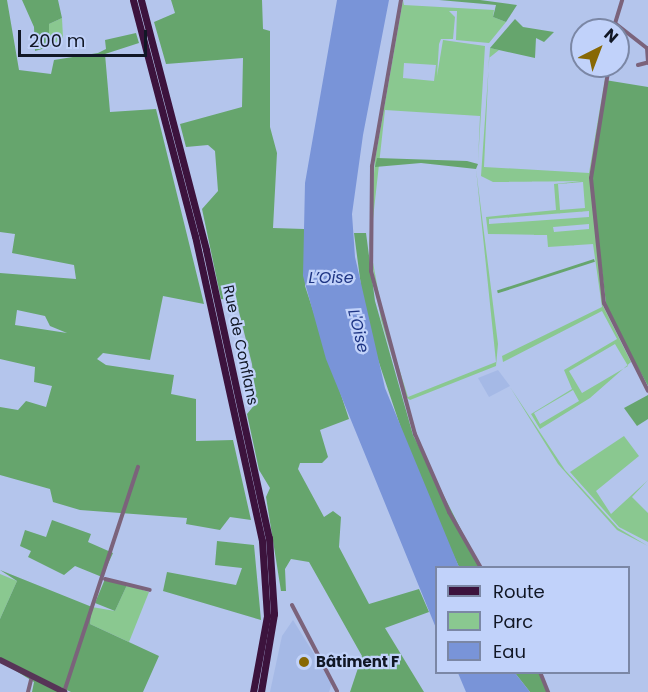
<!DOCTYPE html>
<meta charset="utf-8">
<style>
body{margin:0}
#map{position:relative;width:648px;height:692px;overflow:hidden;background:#b4c5ec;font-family:Poppins,sans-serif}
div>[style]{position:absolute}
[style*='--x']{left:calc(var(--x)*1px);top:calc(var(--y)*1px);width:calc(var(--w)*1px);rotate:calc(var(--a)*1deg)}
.built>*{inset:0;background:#a5b9e6}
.green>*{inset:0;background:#8ac890}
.forest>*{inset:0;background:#66a56d;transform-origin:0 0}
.water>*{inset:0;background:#7994d8}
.street>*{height:4px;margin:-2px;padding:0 2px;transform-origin:2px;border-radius:2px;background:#7b637b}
.secondary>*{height:6px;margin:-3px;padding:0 3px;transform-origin:3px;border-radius:3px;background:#573557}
.primary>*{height:7px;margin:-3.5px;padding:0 3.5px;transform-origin:3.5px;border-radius:3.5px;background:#3c133d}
.dots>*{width:16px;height:16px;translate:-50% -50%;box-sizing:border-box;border:3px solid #c1d2fa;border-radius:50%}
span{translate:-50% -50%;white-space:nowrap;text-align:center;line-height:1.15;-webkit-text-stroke:4.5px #c1d2fa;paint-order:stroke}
.street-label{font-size:15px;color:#111725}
.poi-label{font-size:15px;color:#111725;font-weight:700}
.left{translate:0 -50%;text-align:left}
.water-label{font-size:16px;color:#1e3584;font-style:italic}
.legend{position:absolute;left:435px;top:566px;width:195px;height:108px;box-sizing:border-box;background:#c1d2fa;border:2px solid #7b87a5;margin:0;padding:8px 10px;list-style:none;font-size:18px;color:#111725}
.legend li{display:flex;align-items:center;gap:12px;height:30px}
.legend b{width:30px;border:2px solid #7b87a5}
.north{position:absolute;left:570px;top:18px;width:60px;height:60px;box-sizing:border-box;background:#c1d2fa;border:2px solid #7b87a5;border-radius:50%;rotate:42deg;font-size:16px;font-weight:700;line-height:24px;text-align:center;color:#111725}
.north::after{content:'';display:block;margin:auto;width:21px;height:27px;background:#886804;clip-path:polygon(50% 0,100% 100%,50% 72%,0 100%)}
.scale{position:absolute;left:18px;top:30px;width:129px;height:27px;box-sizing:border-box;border:3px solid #111725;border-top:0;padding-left:8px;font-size:18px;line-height:21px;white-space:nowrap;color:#111725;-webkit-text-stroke:4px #c1d2fa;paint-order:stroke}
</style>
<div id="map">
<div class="built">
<i style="clip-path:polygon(498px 370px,510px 386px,489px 397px,478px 378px)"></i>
<i style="clip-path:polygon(293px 620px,332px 683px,329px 692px,270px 692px,282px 636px)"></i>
</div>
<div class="green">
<i style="clip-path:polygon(evenodd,403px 0,404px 5px,494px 10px,493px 17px,506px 22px,489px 43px,456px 40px,457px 11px,449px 11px,455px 17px,453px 39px,441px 39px,439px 44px,437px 76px,443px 40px,485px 46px,478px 162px,480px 116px,385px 110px,370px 246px,383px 317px,408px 397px,496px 362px,476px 169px,498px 344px,496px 366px,410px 400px,404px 396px,381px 320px,369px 244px,375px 160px,403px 0,404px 63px,436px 65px,434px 81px,403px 78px,404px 63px)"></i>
<i style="clip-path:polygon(62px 18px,63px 38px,49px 47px,49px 24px)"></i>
<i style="clip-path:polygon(evenodd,490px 48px,499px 50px,489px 58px,484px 167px,589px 173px,607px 66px,590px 175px,603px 306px,631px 362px,590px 398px,540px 429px,531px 414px,572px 389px,564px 370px,617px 339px,602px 311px,503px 362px,502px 356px,602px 307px,593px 244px,548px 247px,547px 235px,488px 234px,486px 217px,556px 210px,554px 184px,582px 181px,493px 182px,481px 176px,490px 48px,583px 182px,585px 208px,560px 210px,558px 184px,583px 182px,490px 48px,589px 211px,589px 217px,489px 224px,489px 219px,589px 211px,490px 48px,589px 224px,589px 229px,554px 232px,553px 227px,589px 224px,490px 48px,615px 344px,628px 366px,582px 393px,569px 371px,615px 344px,490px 48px,573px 390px,579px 401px,540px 424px,534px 413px,573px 390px)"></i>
<i style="clip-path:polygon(510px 387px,565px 470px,618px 528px,648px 546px,617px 530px,558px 464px)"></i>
<i style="clip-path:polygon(624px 436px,639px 456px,596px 491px,611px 514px,648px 480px,632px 497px,648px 513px,648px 542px,619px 527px,570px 472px)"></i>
<i style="clip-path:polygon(0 574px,17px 581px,0 619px)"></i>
<i style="clip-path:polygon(127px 585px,149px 592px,129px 642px,90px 624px,92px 607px,115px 611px)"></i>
</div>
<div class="forest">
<i style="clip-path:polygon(evenodd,0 0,7px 0,19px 70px,51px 74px,54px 60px,98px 53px,106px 49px,105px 40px,136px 33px,139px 43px,105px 54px,110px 112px,156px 109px,204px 304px,163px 296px,150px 360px,103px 353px,97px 359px,106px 365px,174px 375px,171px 394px,196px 399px,196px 441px,233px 440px,251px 520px,230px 517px,220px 530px,186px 524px,187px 518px,80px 510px,53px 502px,50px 489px,0 475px,0 407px,18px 410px,26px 401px,46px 407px,52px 386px,34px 382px,35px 367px,0 359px,0 273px,76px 279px,74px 265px,12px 253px,15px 234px,0 232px,0 0,17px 310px,45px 316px,50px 326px,67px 333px,15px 325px,17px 310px)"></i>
<i style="clip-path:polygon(22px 0,58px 0,62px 18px,49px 24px,49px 47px,35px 51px,34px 27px)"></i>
<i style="clip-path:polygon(171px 0,262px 0,263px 29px,270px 31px,270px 127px,277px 153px,273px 228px,304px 229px,305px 286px,349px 419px,320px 430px,328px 457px,322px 463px,300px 463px,298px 469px,324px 517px,333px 511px,341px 517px,339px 547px,369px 604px,419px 589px,429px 612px,385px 628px,424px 692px,350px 692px,362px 656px,309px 562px,291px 559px,285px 569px,286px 591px,281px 591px,266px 497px,270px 488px,259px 470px,247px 414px,256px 403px,252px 364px,236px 300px,221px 299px,202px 209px,218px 191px,215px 151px,208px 145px,186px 147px,180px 124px,242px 107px,243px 58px,166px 64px,154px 22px,175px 13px)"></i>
<i style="clip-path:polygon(439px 0,480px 0,517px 5px,506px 22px,493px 17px,496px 5px)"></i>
<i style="clip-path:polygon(515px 19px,523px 27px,554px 32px,544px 42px,536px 38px,535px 58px,490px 48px)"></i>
<i style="clip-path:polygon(605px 80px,648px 87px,648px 386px,607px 311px,590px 175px)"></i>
<i style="clip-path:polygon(377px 158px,467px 161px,478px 164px,476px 169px,421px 163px,375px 167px)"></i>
<i style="clip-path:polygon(354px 233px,366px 233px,375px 301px,413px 435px,480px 567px,459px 567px,417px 476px,366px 324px)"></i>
<i style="left:594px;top:259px;width:3px;height:102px;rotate:72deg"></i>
<i style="clip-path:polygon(648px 395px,648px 419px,637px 426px,624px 408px)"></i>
<i style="clip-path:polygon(52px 520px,91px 534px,88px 542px,113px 553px,102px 577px,75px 566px,64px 575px,28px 557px,31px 551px,20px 546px,25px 530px,46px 537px)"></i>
<i style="clip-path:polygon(217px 541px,254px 545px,261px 620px,163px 591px,167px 572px,236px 585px,242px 568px,215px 565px)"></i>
<i style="clip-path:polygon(0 570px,92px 607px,90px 624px,159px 656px,143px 692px,71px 692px,60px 687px,58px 692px,32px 692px,34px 682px,0 661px,0 619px,17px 581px)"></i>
<i style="clip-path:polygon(105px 579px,127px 585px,115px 611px,95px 603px)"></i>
<i style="clip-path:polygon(515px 673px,539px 673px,547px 692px,530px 692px)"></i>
</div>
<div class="water">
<i style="clip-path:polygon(337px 0,389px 0,363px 135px,352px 214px,355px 257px,385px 388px,459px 567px,436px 568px,436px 628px,326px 359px,303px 276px,305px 183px)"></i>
<i style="clip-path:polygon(458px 673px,515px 673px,530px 692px,466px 692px)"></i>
</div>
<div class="street">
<i style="--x:401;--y:0;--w:169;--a:99.9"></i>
<i style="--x:372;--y:166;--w:105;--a:90.5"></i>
<i style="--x:371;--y:271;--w:169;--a:74.9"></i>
<i style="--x:415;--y:434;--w:85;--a:66.4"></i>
<i style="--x:449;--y:512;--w:64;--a:60.3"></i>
<i style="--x:616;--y:24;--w:39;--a:38"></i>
<i style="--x:647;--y:48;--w:15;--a:86"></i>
<i style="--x:613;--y:30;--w:31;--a:-73"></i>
<i style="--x:638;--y:65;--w:8;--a:-14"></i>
<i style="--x:609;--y:66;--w:113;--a:99.1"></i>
<i style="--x:591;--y:178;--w:126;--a:84.1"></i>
<i style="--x:604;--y:303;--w:98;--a:63.4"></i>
<i style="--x:105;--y:579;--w:46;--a:13.7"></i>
<i style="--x:292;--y:605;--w:97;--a:62.4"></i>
<i style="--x:540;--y:672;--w:22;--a:68"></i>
<i style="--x:28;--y:692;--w:16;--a:-76"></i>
<i style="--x:64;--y:692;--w:237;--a:-71.8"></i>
</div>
<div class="secondary">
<i style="--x:0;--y:660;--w:72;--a:26.6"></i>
</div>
<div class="primary">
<i style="--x:133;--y:0;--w:244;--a:75.3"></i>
<i style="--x:195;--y:236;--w:312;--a:77.6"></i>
<i style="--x:262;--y:541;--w:75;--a:86.2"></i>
<i style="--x:267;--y:616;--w:77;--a:100.4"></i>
<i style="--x:141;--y:0;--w:258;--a:75.4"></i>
<i style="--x:206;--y:250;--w:295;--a:77.7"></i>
<i style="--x:269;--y:538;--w:76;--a:86.2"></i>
<i style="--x:274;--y:614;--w:79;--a:99.5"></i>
</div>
<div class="dots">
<i style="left:304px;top:662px;background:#886804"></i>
</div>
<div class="street-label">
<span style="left:241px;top:345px;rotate:78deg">Rue de Conflans</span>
</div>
<div class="poi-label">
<span class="left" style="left:316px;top:662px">Bâtiment F</span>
</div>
<div class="water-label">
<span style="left:331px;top:278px">L’Oise</span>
<span style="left:358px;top:331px;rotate:76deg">L'Oise</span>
</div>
<ul class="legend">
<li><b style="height:8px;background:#3c133d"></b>Route</li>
<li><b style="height:16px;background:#8ac890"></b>Parc</li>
<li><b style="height:16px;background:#7994d8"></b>Eau</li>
</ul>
<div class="north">N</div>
<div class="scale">200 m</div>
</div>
